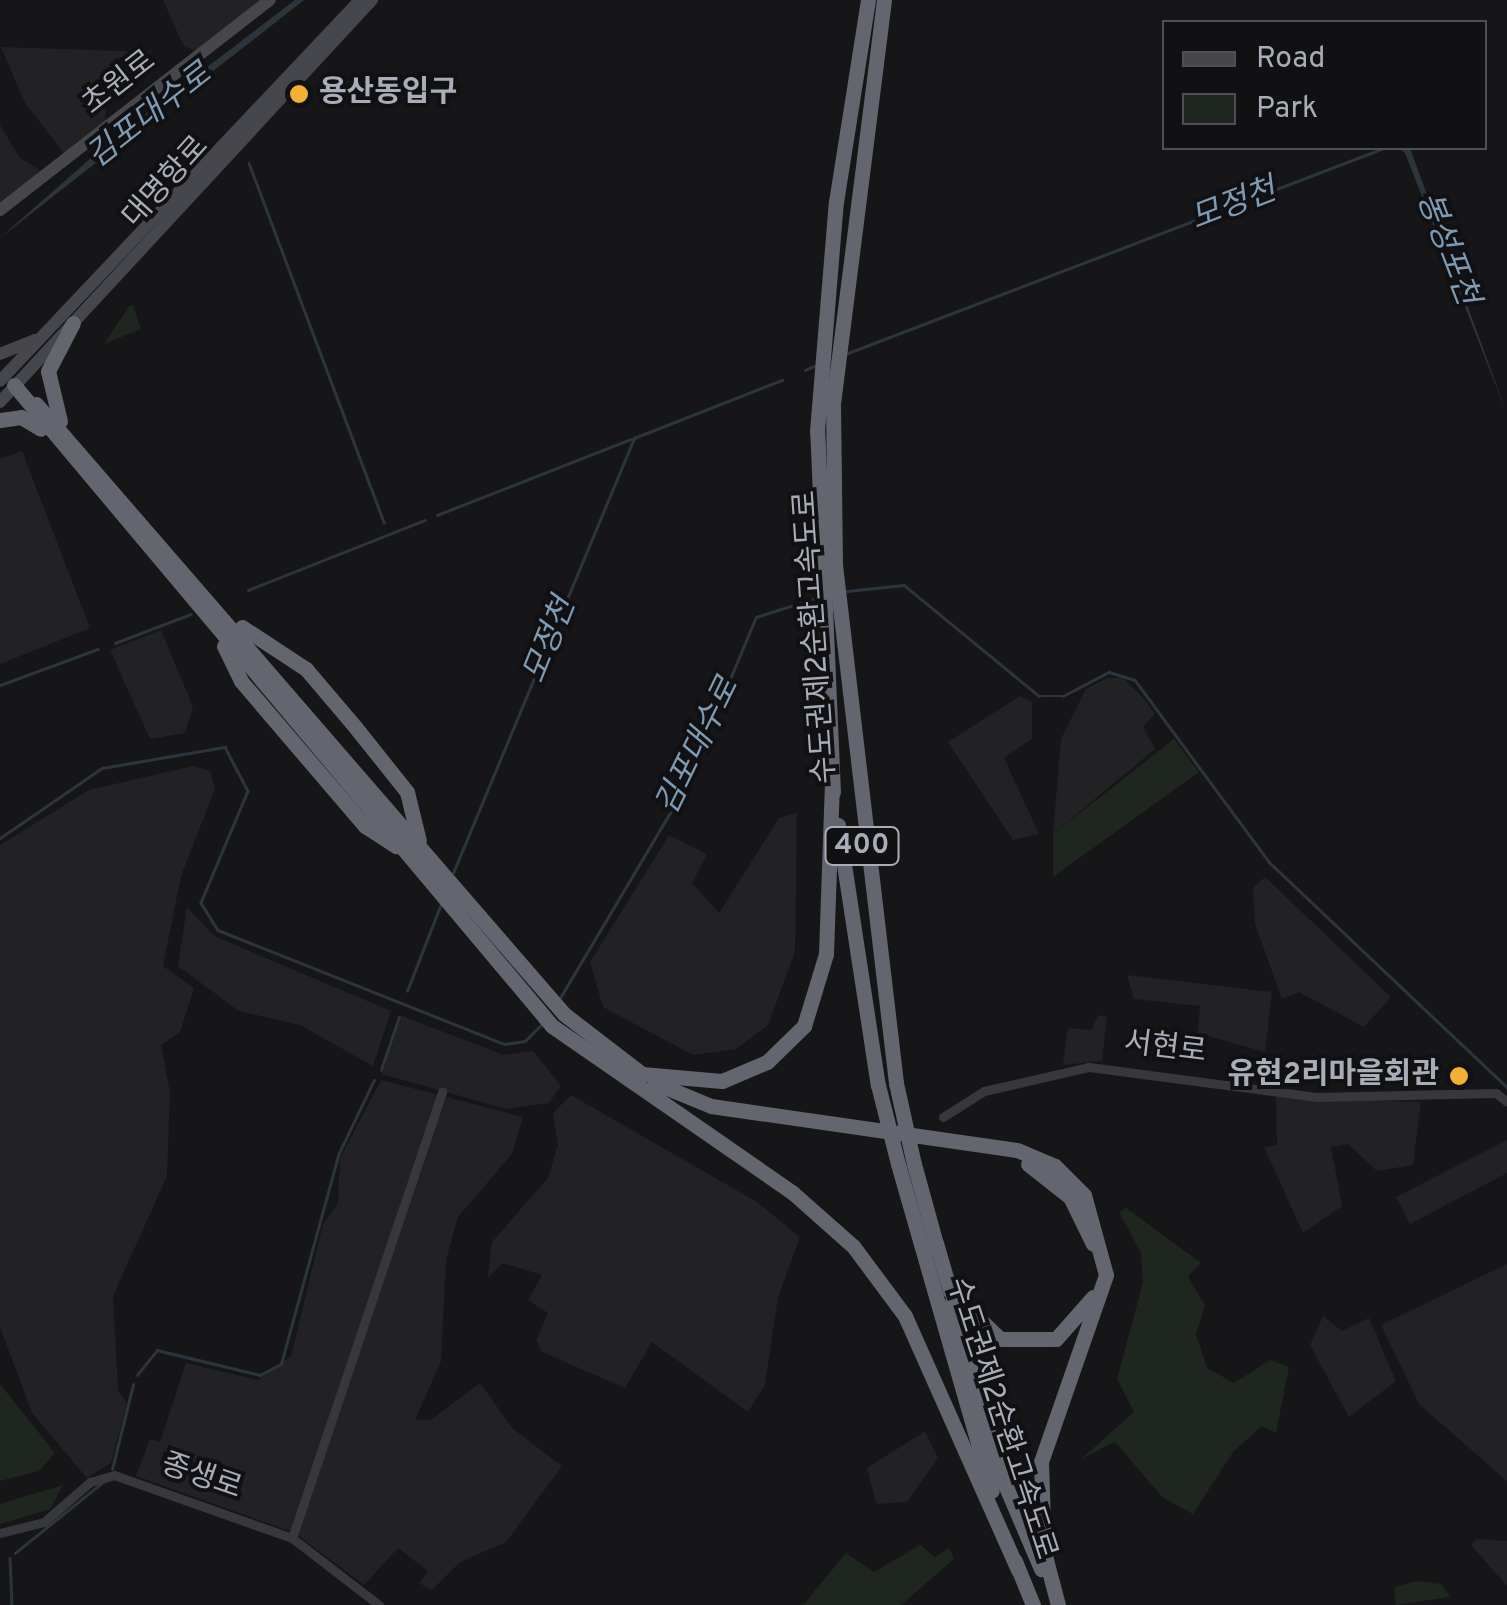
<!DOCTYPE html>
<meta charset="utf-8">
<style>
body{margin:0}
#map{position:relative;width:1507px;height:1605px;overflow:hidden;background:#161618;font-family:Overpass,"Noto Sans KR",sans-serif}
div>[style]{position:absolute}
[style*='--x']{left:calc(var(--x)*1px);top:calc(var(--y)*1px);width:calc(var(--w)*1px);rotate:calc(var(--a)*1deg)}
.built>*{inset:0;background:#222225}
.green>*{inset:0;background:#1e261f}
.water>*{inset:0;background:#2c353c}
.stream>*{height:2.5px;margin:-1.25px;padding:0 1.25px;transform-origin:1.25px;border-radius:1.25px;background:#2c353c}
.street>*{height:9px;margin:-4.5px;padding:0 4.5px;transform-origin:4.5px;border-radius:4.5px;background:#37383d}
.secondary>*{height:12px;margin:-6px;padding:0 6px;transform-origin:6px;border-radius:6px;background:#45474d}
.highway>*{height:15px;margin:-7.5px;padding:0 7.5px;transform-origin:7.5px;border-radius:7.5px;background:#63666e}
.highway-bridge>*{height:15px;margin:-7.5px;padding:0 7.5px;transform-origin:7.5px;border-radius:7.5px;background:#63666e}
.dots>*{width:28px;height:28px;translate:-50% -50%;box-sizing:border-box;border:5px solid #111113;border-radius:50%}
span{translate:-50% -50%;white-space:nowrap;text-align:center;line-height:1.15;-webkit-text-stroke:8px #111113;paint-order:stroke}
.shield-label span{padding:2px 8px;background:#111113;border:2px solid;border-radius:8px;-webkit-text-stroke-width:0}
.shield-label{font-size:28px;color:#a8adb8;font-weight:700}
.street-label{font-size:30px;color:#a8adb8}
.poi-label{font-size:30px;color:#a8adb8;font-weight:700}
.left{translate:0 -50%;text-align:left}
.right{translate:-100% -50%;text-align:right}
.water-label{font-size:32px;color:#7f9bb3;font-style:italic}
.legend{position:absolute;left:1162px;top:20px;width:325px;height:130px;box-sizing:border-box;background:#111113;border:2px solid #4d4f55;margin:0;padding:12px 18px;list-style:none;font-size:30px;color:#a8adb8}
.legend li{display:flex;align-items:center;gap:20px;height:50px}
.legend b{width:50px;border:2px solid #4d4f55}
</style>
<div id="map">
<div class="built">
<i style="clip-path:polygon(163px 0,264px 0,197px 52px,183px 45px)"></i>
<i style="clip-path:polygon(1px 47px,151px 52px,105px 100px,106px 121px,64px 153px,25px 103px)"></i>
<i style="clip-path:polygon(0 125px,20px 158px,43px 172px,0 205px)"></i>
<i style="clip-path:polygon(22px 451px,90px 628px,0 664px,0 459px)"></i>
<i style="clip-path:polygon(161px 630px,193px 707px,185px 733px,150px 739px,110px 650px)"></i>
<i style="clip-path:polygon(1107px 678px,1123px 678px,1146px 701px,1155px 714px,1143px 727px,1155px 749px,1053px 834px,1061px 739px,1086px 689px)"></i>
<i style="clip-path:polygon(1020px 696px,1032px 702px,1032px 739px,1004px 758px,1039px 834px,1013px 840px,948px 742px)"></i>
<i style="clip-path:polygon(193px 766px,210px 771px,215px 789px,181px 876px,163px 966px,194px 988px,180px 1032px,161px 1045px,170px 1093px,167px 1176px,113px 1296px,118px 1390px,127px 1403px,111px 1463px,87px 1478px,32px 1413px,0 1327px,0 845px,89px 790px)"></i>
<i style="clip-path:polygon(797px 813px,795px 952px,768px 1025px,736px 1049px,693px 1055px,603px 1007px,590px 962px,669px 835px,707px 854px,692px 883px,719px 913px,779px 818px)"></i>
<i style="clip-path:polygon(1265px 877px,1391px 997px,1364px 1027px,1299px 992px,1282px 999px,1255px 924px,1253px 888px)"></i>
<i style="clip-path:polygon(187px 907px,214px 936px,391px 1011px,373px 1066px,300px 1025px,239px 1011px,178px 966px)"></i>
<i style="clip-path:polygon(1127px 975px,1272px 992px,1265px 1052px,1198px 1033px,1200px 1006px,1134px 999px)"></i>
<i style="clip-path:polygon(1098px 1015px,1107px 1017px,1102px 1061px,1063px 1065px,1068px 1028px,1091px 1030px)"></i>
<i style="clip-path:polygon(402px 1016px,504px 1055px,533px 1051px,561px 1086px,549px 1103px,506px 1109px,382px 1074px)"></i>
<i style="clip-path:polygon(381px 1080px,523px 1117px,512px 1154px,458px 1217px,446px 1260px,441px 1361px,415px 1420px,431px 1420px,480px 1383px,513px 1429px,562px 1466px,506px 1542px,460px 1562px,432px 1590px,419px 1583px,428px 1571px,398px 1548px,364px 1585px,295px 1533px,136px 1476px,150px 1439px,160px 1442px,186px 1363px,258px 1380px,291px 1356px,323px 1224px,338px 1203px,340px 1158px)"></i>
<i style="clip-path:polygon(571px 1095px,757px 1202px,800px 1237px,778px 1297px,765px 1385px,748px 1412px,652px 1342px,625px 1388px,542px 1352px,536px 1340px,548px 1313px,528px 1300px,542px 1275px,503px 1263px,488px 1277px,492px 1242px,548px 1178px,558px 1144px,553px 1113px)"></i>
<i style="clip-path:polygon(1276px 1096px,1421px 1102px,1413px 1165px,1377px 1171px,1348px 1144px,1331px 1147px,1342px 1206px,1303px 1233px,1264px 1147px,1277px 1145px)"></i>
<i style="clip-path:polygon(1507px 1140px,1507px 1173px,1410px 1224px,1396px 1197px)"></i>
<i style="clip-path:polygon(1507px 1264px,1507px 1481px,1419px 1404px,1381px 1325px)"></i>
<i style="clip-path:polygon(1323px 1316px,1342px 1331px,1369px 1318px,1396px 1381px,1349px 1417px,1310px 1345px)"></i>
<i style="clip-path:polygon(925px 1431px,938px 1458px,907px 1502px,876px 1504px,867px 1468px)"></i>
<i style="clip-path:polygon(1476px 1539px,1507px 1541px,1507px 1586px,1471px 1545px)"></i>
</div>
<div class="green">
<i style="clip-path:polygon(133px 305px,141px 329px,104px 344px,129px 306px)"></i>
<i style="clip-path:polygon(1174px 739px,1199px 772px,1053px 877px,1053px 834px)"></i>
<i style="clip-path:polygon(1126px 1208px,1201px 1263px,1188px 1276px,1205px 1306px,1196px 1334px,1207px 1368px,1234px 1383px,1270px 1360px,1289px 1367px,1276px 1433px,1262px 1426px,1233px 1452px,1193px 1514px,1162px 1497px,1115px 1442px,1081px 1459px,1134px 1412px,1117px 1379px,1143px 1282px,1141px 1253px,1119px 1212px)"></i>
<i style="clip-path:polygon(0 1384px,55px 1453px,39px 1471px,0 1481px)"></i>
<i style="clip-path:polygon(63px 1485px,50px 1509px,0 1524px,0 1504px)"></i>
<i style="clip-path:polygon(920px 1545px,935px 1557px,949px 1548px,954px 1559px,901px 1605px,803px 1605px,846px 1553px,874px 1572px)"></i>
<i style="clip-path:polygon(1416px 1581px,1441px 1584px,1450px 1597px,1396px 1605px,1394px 1587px)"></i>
</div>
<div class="water">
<i style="clip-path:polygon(295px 0,304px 0,0 238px,109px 142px)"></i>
<i style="clip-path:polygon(1398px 148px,1410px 148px,1507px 414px,1405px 153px)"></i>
</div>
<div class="stream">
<i style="--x:249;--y:163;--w:384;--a:69.4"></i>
<i style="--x:848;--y:353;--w:574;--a:-20.93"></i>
<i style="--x:805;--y:370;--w:13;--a:-23"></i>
<i style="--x:437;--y:515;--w:208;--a:-21.4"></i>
<i style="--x:248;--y:590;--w:190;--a:-21.6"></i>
<i style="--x:847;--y:591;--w:57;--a:-6"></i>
<i style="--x:904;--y:585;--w:175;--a:39.4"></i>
<i style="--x:1039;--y:696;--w:24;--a:0"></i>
<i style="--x:1063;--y:696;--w:52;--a:-27.6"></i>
<i style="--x:1109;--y:672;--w:27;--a:17"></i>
<i style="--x:1135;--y:680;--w:226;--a:53.6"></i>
<i style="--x:1269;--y:862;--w:328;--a:43.4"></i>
<i style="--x:115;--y:643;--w:81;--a:-20.9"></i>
<i style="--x:0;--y:685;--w:104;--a:-20.2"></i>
<i style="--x:0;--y:838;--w:124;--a:-34.5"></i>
<i style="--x:102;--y:768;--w:125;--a:-9.7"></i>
<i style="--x:225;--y:747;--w:50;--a:62.4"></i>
<i style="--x:248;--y:791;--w:121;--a:112.8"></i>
<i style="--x:201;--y:903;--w:32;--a:58"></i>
<i style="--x:218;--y:930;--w:308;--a:21.7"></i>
<i style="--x:504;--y:1044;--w:21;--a:-8"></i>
<i style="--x:525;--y:1041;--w:23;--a:-45"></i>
<i style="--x:453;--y:873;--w:471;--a:-67.4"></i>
<i style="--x:634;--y:438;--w:159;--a:-21.4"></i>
<i style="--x:407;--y:991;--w:93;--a:-68.7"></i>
<i style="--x:560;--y:998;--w:243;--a:-59.3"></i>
<i style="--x:684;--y:789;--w:186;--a:-67.3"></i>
<i style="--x:756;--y:617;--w:66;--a:-17.6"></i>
<i style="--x:381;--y:1070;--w:56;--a:-71.2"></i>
<i style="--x:137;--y:1375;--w:32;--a:-51"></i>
<i style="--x:157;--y:1350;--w:106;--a:13.6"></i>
<i style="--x:260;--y:1375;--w:24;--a:-28"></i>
<i style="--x:281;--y:1364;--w:217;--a:-74.7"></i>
<i style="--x:338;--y:1155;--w:83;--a:-64.4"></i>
<i style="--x:112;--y:1469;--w:87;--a:-76"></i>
<i style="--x:15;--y:1553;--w:113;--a:-38.9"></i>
<i style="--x:10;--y:1558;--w:47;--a:87.6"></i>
</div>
<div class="street">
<i style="--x:943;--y:1117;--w:49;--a:-32.4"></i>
<i style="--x:984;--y:1091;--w:108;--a:-12.9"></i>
<i style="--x:1089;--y:1067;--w:229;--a:7.5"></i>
<i style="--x:1316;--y:1097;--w:180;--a:-1.3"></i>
<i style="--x:1496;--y:1093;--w:14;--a:39"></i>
<i style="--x:0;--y:1533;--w:45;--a:-14"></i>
<i style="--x:44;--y:1522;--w:61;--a:-41"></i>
<i style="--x:90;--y:1482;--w:25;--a:-16"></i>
<i style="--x:114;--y:1475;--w:189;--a:19.5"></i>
<i style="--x:292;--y:1538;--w:110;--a:37.6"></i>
<i style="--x:292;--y:1538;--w:471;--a:-71.4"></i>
</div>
<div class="secondary">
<i style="--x:0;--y:210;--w:342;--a:-37.9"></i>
<i style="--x:0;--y:354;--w:38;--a:-22"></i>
<i style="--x:0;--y:381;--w:524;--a:-46.62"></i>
<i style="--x:0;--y:402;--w:548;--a:-47.22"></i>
</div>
<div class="highway">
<i style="--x:884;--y:0;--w:405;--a:97.2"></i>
<i style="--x:833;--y:402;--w:163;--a:89.3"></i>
<i style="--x:835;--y:565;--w:522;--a:83.28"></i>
<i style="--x:14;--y:385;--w:837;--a:49.99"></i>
<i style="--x:552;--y:1026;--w:293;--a:34.7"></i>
<i style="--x:793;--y:1193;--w:80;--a:41.5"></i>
<i style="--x:853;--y:1246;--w:87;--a:53.4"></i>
<i style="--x:905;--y:1316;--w:278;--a:66"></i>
<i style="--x:36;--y:404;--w:807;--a:49.12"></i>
<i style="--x:564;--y:1014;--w:98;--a:37.6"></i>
<i style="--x:642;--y:1074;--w:80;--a:5"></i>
<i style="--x:722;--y:1081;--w:49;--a:-22.9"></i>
<i style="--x:767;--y:1062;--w:52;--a:-44.2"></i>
<i style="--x:804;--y:1026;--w:75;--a:-73"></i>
<i style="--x:826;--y:954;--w:172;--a:-88"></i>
<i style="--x:0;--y:420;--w:21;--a:-8"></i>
<i style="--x:21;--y:417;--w:23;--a:31"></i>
<i style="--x:60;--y:421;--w:51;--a:-103.5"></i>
<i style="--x:48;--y:371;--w:54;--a:-62.5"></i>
<i style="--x:242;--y:627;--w:77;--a:33.3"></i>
<i style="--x:306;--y:669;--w:77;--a:49.7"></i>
<i style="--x:356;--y:728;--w:82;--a:51.4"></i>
<i style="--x:407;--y:792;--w:50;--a:76.2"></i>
<i style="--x:224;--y:646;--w:39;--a:64"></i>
<i style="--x:241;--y:681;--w:191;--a:49.5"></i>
<i style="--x:365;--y:826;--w:37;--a:33"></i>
<i style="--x:833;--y:792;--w:361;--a:-92.5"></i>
<i style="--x:817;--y:431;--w:230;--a:-85.3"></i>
<i style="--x:836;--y:202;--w:205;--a:-81"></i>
<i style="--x:838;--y:825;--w:263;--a:81.3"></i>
<i style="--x:655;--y:1083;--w:61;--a:22.3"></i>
<i style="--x:711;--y:1106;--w:309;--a:8.2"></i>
<i style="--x:1017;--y:1150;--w:41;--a:22.8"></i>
<i style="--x:1055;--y:1166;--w:41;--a:45"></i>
<i style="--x:1084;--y:1195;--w:83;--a:74.6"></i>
<i style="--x:1106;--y:1275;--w:198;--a:109.2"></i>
<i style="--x:1041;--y:1462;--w:90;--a:88.1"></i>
<i style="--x:1044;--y:1552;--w:55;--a:75.2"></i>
<i style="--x:898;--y:1164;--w:340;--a:74"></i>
<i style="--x:914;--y:1164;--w:90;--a:74.6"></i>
<i style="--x:1028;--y:1164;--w:53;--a:38.2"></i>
<i style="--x:1070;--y:1197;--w:52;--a:63.9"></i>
<i style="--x:936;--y:1243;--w:50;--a:73.7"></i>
<i style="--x:950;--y:1291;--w:69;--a:43.8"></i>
<i style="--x:1000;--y:1339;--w:56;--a:0"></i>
<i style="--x:1056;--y:1339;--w:56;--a:-48.6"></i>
<i style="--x:952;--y:1302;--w:172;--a:74.5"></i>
<i style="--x:998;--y:1468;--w:110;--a:66.9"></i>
<i style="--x:1015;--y:1561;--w:48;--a:67.8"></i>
</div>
<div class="highway-bridge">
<i style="--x:896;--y:1083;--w:83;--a:77.5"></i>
<i style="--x:878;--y:1085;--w:81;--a:75.8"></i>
</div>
<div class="dots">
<i style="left:299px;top:94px;background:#f2b134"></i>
<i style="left:1459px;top:1076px;background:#f2b134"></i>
</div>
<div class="shield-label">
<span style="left:862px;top:846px">400</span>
</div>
<div class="street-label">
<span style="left:120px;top:84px;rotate:-38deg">초원로</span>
<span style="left:167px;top:183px;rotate:-48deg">대명항로</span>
<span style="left:817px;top:637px;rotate:-94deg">수도권제2순환고속도로</span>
<span style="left:1165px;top:1049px;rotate:7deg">서현로</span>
<span style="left:1000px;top:1419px;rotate:72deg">수도권제2순환고속도로</span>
<span style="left:201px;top:1478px;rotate:19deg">종생로</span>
</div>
<div class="poi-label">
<span class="left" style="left:319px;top:94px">용산동입구</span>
<span class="right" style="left:1439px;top:1076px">유현2리마을회관</span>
</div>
<div class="water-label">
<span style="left:150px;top:117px;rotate:-38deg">김포대수로</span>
<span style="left:1234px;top:206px;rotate:-21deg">모정천</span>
<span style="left:1446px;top:249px;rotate:69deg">봉성포천</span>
<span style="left:551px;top:641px;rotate:-68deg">모정천</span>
<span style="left:699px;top:747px;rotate:-64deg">김포대수로</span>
</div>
<ul class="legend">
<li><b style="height:12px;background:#45474d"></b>Road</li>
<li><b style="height:28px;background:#1e261f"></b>Park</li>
</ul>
</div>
